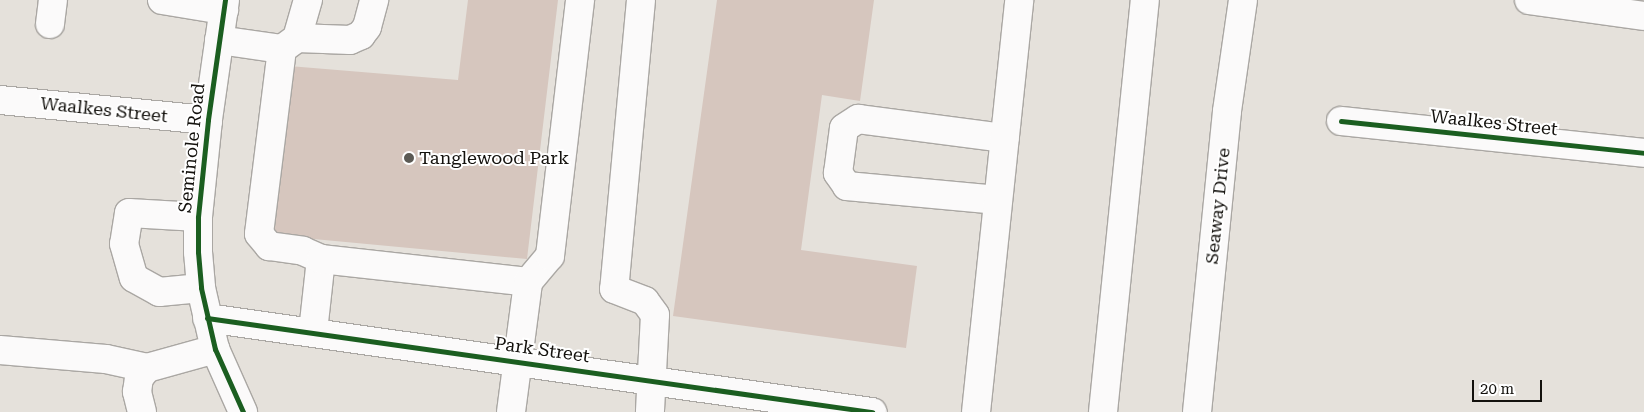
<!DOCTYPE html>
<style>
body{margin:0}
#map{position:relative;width:1644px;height:412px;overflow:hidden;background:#e5e1db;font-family:"Roboto Serif",serif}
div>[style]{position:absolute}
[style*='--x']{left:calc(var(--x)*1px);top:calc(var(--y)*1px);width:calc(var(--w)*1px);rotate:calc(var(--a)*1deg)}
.building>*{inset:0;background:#d6c6be}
.roads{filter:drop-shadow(1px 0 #aaa7a3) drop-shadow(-1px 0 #aaa7a3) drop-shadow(0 1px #aaa7a3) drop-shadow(0 -1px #aaa7a3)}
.minor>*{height:28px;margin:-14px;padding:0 14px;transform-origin:14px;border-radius:14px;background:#fbfafa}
.highway>*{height:28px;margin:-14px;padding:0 14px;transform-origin:14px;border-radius:14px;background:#fbfafa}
.cycleway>*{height:5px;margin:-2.5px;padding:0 2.5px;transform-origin:2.5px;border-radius:2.5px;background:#1b5e20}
.dots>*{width:14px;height:14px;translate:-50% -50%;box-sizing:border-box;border:2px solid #fff;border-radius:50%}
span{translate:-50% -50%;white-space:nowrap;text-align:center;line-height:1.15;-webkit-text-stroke:4px #fff;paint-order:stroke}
.street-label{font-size:18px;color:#13110d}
.poi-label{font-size:18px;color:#13110d}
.left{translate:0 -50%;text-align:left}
.scale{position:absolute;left:1472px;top:380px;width:70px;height:22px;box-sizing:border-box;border:2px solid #13110d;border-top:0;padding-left:6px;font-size:15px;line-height:18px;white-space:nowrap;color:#13110d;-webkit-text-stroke:4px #fff;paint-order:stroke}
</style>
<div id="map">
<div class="building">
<i style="clip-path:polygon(468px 0,558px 0,527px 259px,271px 235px,289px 66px,458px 80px)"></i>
<i style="clip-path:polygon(717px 0,874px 0,860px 101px,822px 95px,801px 250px,917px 266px,906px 348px,673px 316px)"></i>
</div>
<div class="roads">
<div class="minor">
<i style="--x:162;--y:0;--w:63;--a:9.2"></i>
<i style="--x:225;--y:0;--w:121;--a:98.1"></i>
<i style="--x:208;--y:120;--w:98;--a:95.9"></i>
<i style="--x:198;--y:217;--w:35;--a:90"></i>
<i style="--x:198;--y:252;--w:36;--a:85"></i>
<i style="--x:201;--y:288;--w:63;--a:77.1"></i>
<i style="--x:215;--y:349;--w:69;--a:66"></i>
<i style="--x:641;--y:0;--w:290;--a:95.3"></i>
<i style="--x:614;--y:289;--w:33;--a:21"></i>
<i style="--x:645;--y:301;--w:17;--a:54"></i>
<i style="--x:655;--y:315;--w:97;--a:93"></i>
<i style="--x:1529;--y:0;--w:116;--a:7.9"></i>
<i style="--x:50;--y:24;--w:24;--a:-83"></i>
<i style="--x:297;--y:38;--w:53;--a:2.2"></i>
<i style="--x:350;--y:40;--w:12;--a:-24"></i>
<i style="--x:361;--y:35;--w:10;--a:-53"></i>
<i style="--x:367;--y:27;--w:28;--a:-75"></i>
<i style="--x:219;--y:40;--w:64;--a:8.1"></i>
<i style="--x:282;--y:49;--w:19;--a:-36"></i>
<i style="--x:297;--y:38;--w:40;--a:-74"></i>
<i style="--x:282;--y:49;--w:186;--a:97.1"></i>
<i style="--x:259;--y:234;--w:16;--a:50"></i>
<i style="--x:269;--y:246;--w:34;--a:8"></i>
<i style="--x:303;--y:251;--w:20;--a:24"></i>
<i style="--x:321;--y:259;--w:72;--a:96.3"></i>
<i style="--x:0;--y:100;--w:209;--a:5.5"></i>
<i style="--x:1341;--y:121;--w:305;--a:6"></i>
<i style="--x:998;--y:200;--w:152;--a:-174.7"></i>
<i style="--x:847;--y:186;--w:16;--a:-125"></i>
<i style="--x:838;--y:173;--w:45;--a:-82.4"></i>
<i style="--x:844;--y:128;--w:17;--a:-33"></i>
<i style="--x:858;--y:119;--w:148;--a:7.4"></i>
<i style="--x:198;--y:217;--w:69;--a:-176.7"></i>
<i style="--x:129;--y:213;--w:31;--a:99"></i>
<i style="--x:124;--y:244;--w:35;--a:74"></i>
<i style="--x:134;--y:278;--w:29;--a:29"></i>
<i style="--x:159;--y:292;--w:42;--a:-5.4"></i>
<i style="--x:321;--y:259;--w:208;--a:6.3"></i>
<i style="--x:207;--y:318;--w:672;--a:8.05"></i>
<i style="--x:0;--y:350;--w:106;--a:4.9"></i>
<i style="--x:106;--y:359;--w:42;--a:12.4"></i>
<i style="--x:142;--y:412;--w:21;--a:-104"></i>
<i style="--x:137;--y:392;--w:14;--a:-82"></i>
<i style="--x:139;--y:378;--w:13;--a:-51"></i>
<i style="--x:147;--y:368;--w:71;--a:-15.6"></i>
<i style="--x:511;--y:412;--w:131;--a:-82.5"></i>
<i style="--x:528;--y:282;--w:34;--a:-50"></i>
<i style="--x:550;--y:256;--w:258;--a:-83.3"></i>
<i style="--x:976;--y:412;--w:414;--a:-84"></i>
</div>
<div class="highway">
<i style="--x:1103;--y:412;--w:414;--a:-84.2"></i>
<i style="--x:1197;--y:412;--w:302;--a:-84.3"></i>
<i style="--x:1227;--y:111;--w:112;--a:-81.8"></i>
</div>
</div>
<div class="cycleway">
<i style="--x:225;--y:0;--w:121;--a:98.1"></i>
<i style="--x:208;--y:120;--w:98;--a:95.9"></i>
<i style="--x:198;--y:217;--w:35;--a:90"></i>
<i style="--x:198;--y:252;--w:36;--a:85"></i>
<i style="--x:201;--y:288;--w:63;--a:77.1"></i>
<i style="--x:215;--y:349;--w:69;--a:66"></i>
<i style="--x:1341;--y:121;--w:305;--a:6"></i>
<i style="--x:207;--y:318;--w:672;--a:8.05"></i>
</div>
<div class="dots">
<i style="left:409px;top:158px;background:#5c5a55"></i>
</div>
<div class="street-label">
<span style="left:104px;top:110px;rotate:6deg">Waalkes Street</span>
<span style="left:1494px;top:123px;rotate:6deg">Waalkes Street</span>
<span style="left:192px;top:148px;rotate:-84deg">Seminole Road</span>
<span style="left:1218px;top:206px;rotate:-84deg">Seaway Drive</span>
<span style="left:542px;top:350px;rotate:8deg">Park Street</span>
</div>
<div class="poi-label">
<span class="left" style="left:419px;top:158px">Tanglewood Park</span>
</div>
<div class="scale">20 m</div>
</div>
